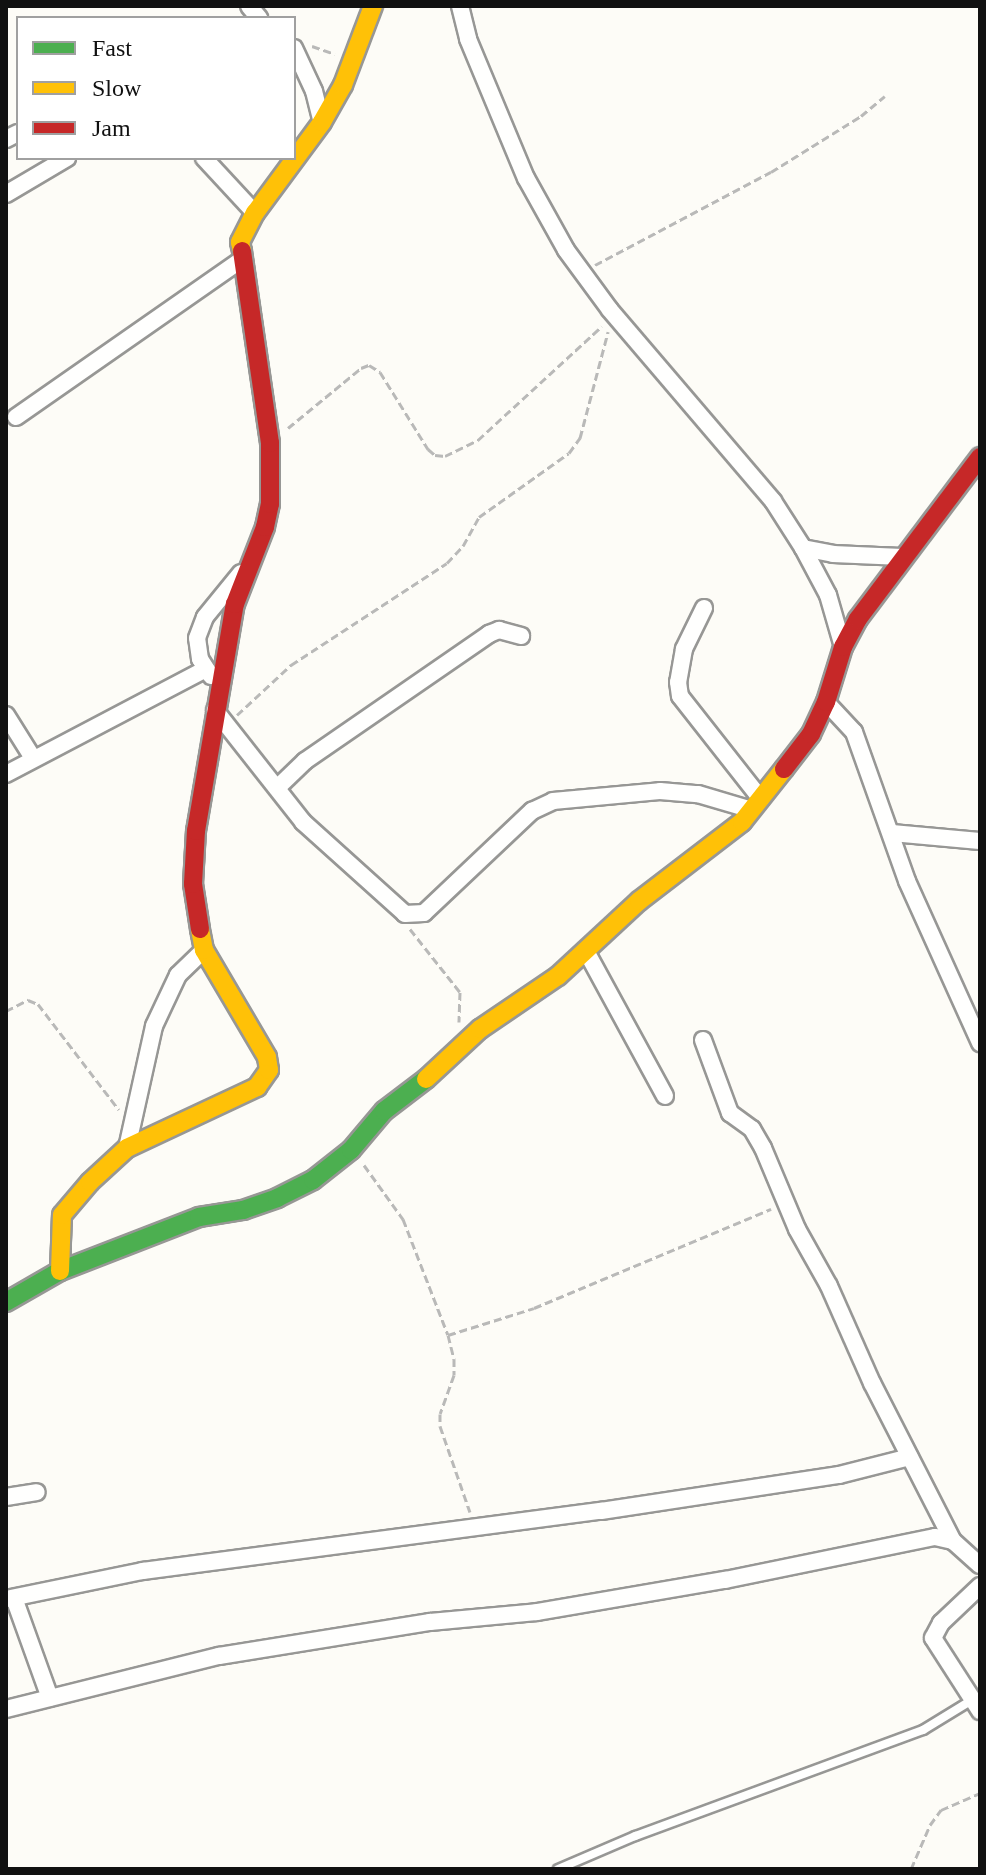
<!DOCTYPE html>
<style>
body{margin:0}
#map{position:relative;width:986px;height:1875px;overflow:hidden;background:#fdfcf7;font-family:"Times New Roman",serif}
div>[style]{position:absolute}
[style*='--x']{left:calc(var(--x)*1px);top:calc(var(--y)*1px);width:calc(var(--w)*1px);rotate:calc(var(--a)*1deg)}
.path>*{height:3px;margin-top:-1.5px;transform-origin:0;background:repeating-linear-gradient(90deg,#b9b9b8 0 8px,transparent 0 12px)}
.roads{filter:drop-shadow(2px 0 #979795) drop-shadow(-2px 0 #979795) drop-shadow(0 2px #979795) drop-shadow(0 -2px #979795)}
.lane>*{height:8px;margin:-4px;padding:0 4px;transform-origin:4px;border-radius:4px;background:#fffffe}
.street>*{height:16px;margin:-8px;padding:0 8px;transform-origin:8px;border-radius:8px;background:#fffffe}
.fast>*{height:18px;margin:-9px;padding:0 9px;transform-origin:9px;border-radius:9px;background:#4caf50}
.slow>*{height:18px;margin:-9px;padding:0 9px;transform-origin:9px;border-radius:9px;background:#ffc107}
.jam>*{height:18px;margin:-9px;padding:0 9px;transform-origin:9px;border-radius:9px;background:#c62828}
span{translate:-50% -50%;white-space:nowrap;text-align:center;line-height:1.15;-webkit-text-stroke:8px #fff;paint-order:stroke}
.frame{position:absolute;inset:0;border:8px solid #111;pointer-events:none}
.legend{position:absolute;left:16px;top:16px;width:280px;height:144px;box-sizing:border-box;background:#fff;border:2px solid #a0a0a0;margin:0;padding:10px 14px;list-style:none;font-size:24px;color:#111}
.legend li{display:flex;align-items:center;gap:16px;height:40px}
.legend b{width:40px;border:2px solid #a0a0a0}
</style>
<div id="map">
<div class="path">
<i style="--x:312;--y:46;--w:24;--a:19"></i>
<i style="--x:595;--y:265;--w:199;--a:-27.9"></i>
<i style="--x:771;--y:172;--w:106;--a:-31.9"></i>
<i style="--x:861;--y:116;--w:31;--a:-40"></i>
<i style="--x:288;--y:428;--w:94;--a:-39.4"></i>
<i style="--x:361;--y:368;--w:9;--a:-21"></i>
<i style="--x:369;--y:365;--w:13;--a:32"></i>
<i style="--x:380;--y:372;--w:91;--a:58.1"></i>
<i style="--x:428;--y:449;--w:9;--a:41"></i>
<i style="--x:435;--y:455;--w:10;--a:6"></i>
<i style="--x:445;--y:456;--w:37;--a:-26"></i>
<i style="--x:478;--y:440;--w:168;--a:-42.6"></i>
<i style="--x:237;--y:715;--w:74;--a:-42.8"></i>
<i style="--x:291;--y:665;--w:186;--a:-33.2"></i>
<i style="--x:447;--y:563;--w:23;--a:-47"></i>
<i style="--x:463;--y:546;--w:33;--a:-61"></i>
<i style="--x:479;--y:517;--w:110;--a:-35.4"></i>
<i style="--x:569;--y:453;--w:19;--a:-54"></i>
<i style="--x:580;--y:438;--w:110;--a:-75.2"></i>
<i style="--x:410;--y:929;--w:80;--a:51.6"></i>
<i style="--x:460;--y:992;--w:30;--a:92"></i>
<i style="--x:6;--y:1011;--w:25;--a:-27"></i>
<i style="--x:28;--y:1000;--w:11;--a:22"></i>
<i style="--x:38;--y:1004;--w:133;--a:52.6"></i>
<i style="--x:364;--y:1165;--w:67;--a:54.2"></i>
<i style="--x:403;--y:1219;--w:124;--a:68.8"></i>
<i style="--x:448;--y:1335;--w:25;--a:76"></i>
<i style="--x:454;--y:1359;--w:16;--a:90"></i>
<i style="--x:454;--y:1375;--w:41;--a:109.7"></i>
<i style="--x:440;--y:1414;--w:12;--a:90"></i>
<i style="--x:440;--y:1426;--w:91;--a:70.8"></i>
<i style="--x:448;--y:1335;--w:90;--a:-17.4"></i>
<i style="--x:534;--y:1308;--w:257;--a:-22.7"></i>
<i style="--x:911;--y:1869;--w:48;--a:-66.6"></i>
<i style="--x:930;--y:1825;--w:19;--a:-54"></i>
<i style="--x:941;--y:1810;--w:43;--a:-23.6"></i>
</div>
<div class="roads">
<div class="lane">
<i style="--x:558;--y:1869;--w:84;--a:-23.2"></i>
<i style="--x:635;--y:1836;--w:307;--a:-20.2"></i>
<i style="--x:923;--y:1730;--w:57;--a:-31.5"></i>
</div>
<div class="street">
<i style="--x:249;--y:6;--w:16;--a:50"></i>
<i style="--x:460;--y:6;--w:34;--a:76"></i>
<i style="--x:468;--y:39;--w:151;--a:67.4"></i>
<i style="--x:526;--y:178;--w:82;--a:60.9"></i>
<i style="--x:566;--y:250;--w:74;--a:53.7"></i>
<i style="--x:610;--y:310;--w:251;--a:49.5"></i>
<i style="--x:773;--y:501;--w:56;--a:57.4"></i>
<i style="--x:803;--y:548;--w:31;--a:11"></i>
<i style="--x:833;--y:554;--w:69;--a:2.5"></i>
<i style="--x:294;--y:48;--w:47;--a:65.1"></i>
<i style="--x:314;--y:91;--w:32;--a:76"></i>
<i style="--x:6;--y:139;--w:13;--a:-27"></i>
<i style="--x:204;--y:158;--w:75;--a:47.2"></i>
<i style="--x:6;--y:194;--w:71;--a:-30.5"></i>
<i style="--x:16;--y:417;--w:274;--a:-34.9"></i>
<i style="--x:803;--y:548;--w:53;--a:62"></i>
<i style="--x:828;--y:595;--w:54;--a:73.9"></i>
<i style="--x:704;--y:608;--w:46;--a:116"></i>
<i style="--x:684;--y:649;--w:34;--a:100"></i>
<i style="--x:678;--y:682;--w:14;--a:82"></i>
<i style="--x:680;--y:696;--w:131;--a:51.8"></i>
<i style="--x:211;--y:676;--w:20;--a:-123"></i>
<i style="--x:200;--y:659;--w:21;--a:-98"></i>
<i style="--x:197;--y:638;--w:22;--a:-69"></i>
<i style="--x:205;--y:617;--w:57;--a:-50.7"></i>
<i style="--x:826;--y:702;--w:41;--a:47"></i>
<i style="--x:854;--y:732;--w:158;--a:70.4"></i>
<i style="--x:907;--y:881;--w:178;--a:65.7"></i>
<i style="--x:215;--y:710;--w:142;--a:51.8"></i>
<i style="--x:303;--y:822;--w:137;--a:42"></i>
<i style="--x:405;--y:914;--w:19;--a:-3"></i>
<i style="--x:424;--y:913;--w:149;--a:-43.4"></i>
<i style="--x:532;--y:811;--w:23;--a:-25"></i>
<i style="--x:553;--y:801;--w:107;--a:-5.3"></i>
<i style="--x:660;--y:791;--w:38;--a:5"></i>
<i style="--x:698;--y:794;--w:56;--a:16.5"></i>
<i style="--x:6;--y:715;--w:51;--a:57.9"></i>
<i style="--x:6;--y:774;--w:226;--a:-27.7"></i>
<i style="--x:277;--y:788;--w:39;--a:-44"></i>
<i style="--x:305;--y:761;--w:224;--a:-34.6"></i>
<i style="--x:489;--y:634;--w:11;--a:-22"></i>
<i style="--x:499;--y:630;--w:23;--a:15"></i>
<i style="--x:892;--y:833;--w:88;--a:5.2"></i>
<i style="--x:586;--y:951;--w:165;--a:61.4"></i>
<i style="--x:703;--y:1040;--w:78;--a:69.7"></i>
<i style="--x:730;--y:1113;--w:27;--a:36"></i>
<i style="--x:752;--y:1129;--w:22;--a:60"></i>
<i style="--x:763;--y:1148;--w:88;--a:67.2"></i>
<i style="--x:797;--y:1229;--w:65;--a:60.7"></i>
<i style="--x:829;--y:1286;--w:106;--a:66.1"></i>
<i style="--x:872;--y:1383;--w:178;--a:62.9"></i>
<i style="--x:127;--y:1148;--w:125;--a:-77.5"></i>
<i style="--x:154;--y:1026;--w:56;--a:-64.8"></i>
<i style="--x:178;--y:975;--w:36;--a:-44"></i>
<i style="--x:6;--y:1497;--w:31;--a:-9"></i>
<i style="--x:980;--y:1586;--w:54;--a:136.5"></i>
<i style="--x:941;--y:1623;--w:17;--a:118"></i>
<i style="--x:933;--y:1638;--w:87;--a:57.2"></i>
<i style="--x:14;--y:1598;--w:106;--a:70.2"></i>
<i style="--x:6;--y:1599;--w:140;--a:-11.6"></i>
<i style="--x:143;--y:1571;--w:462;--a:-7.5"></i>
<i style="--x:601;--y:1511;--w:241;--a:-8.6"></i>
<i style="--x:839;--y:1475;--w:73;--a:-14.2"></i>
<i style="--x:6;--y:1709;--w:219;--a:-14"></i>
<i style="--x:219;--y:1656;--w:214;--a:-9.2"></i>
<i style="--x:430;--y:1622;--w:107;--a:-5.3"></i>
<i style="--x:537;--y:1612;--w:191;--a:-9.7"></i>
<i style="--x:725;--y:1580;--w:214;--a:-11.6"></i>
<i style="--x:935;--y:1537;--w:18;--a:13"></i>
<i style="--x:953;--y:1541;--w:36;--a:42"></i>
</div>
<div class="fast">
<i style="--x:6;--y:1302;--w:62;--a:-29.9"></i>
<i style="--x:60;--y:1271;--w:149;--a:-21.2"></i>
<i style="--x:199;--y:1217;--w:45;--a:-9"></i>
<i style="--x:243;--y:1210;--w:36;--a:-19"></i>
<i style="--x:277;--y:1198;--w:40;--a:-26.6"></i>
<i style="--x:313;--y:1180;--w:48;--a:-38.3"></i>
<i style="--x:351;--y:1150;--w:51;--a:-49.8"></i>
<i style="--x:384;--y:1111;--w:53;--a:-37.3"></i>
</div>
<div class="slow">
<i style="--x:242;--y:251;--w:9;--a:-103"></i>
<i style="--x:240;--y:242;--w:33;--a:-63"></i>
<i style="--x:255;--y:213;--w:113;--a:-53.6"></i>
<i style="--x:322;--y:122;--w:43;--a:-60.4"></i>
<i style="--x:343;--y:85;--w:85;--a:-69.2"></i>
<i style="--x:426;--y:1079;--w:74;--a:-42.8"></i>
<i style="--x:480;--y:1029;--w:94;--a:-34.2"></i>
<i style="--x:558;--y:976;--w:110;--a:-42.8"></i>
<i style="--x:639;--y:901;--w:130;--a:-37.5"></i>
<i style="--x:742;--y:822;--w:68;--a:-51.6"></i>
<i style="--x:60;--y:1271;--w:56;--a:-88"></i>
<i style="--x:62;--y:1215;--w:43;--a:-49.7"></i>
<i style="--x:90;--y:1182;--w:50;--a:-42.6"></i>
<i style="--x:127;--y:1148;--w:144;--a:-25.1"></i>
<i style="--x:257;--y:1087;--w:21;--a:-55"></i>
<i style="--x:269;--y:1070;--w:13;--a:-99"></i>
<i style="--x:267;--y:1057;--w:124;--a:-120.5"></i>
<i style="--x:204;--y:950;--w:21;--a:-101"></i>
</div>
<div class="jam">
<i style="--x:784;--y:769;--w:44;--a:-52.4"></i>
<i style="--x:811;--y:734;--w:35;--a:-65"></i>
<i style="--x:826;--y:702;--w:58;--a:-72.8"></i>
<i style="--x:843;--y:647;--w:32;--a:-62"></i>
<i style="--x:858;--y:619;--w:203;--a:-53"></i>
<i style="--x:200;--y:929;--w:46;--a:-98.8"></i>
<i style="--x:193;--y:884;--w:53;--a:-86.8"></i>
<i style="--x:196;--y:831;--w:230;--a:-80.3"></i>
<i style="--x:235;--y:604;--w:83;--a:-68.7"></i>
<i style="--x:265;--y:527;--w:24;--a:-78"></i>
<i style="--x:270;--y:504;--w:61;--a:-90"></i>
<i style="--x:270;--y:443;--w:194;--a:-98.3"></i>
</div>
</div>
<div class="frame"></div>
<ul class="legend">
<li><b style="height:10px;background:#4caf50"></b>Fast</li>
<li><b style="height:10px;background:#ffc107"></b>Slow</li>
<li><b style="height:10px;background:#c62828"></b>Jam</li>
</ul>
</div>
